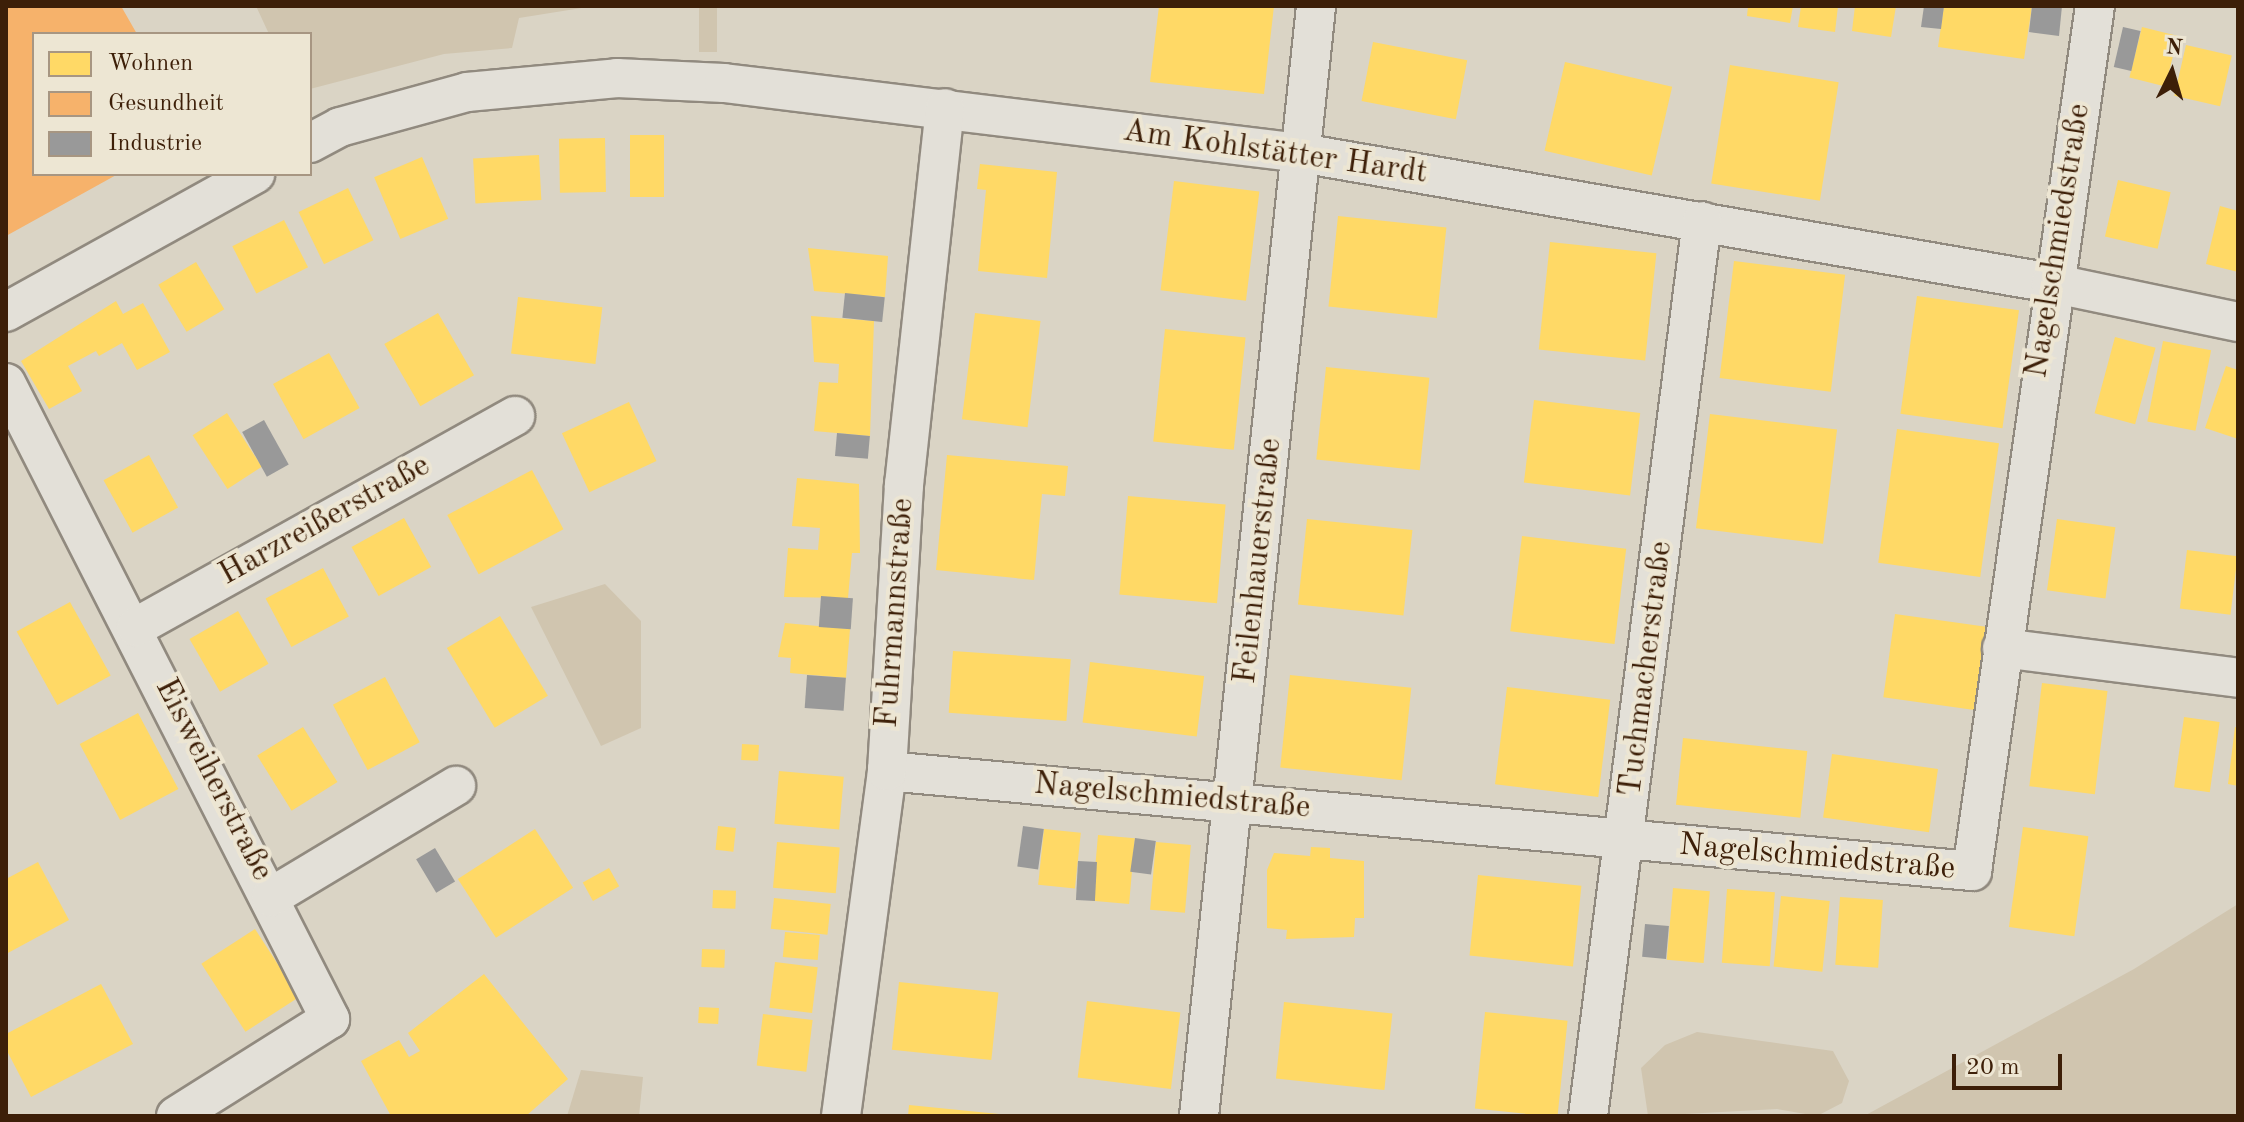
<!DOCTYPE html>
<meta charset="utf-8">
<style>
body{margin:0}
#map{position:relative;width:2244px;height:1122px;overflow:hidden;background:#dad4c5;font-family:"Old Standard TT",serif}
div>[style]{position:absolute}
[style*='--x']{left:calc(var(--x)*1px);top:calc(var(--y)*1px);width:calc(var(--w)*1px);rotate:calc(var(--a)*1deg)}
.green>*{inset:0;background:#d0c5af;transform-origin:0 0}
.homes>*{inset:0;background:#ffd966;transform-origin:0 0}
.health>*{inset:0;background:#f6b26b}
.industry>*{inset:0;background:#999;transform-origin:0 0}
.roads{filter:drop-shadow(2px 0 #918a7f) drop-shadow(-2px 0 #918a7f) drop-shadow(0 2px #918a7f) drop-shadow(0 -2px #918a7f)}
.minor>*{height:38px;margin:-19px;padding:0 19px;transform-origin:19px;border-radius:19px;background:#e3e0d8}
span{translate:-50% -50%;white-space:nowrap;text-align:center;line-height:1.15;-webkit-text-stroke:8px #ede6d3;paint-order:stroke}
.street-label{font-size:32px;color:#3d1f08}
.frame{position:absolute;inset:0;border:8px solid #3d1f08;pointer-events:none}
.legend{position:absolute;left:32px;top:32px;width:280px;height:144px;box-sizing:border-box;background:#ede6d3;border:2px solid #a79682;margin:0;padding:10px 14px;list-style:none;font-size:24px;color:#3d1f08}
.legend li{display:flex;align-items:center;gap:16px;height:40px}
.legend b{width:40px;border:2px solid #a79682}
.north{position:absolute;left:2132px;top:32px;width:80px;height:80px;-webkit-text-stroke:6px #ede6d3;paint-order:stroke;rotate:5deg;font-size:22px;font-weight:700;line-height:32px;text-align:center;color:#3d1f08}
.north::after{content:'';display:block;margin:auto;width:28px;height:36px;background:#3d1f08;clip-path:polygon(50% 0,100% 100%,50% 72%,0 100%)}
.scale{position:absolute;left:1952px;top:1054px;width:110px;height:36px;box-sizing:border-box;border:4px solid #3d1f08;border-top:0;padding-left:10px;font-size:24px;line-height:28px;white-space:nowrap;color:#3d1f08;-webkit-text-stroke:6px #ede6d3;paint-order:stroke}
</style>
<div id="map">
<div class="green">
<i style="clip-path:polygon(256px 6px,594px 6px,519px 18px,512px 48px,444px 54px,310px 89px,310px 34px,269px 34px)"></i>
<i style="left:699px;top:6px;width:18px;height:46px"></i>
<i style="clip-path:polygon(605px 584px,641px 621px,641px 728px,601px 746px,531px 607px)"></i>
<i style="clip-path:polygon(2238px 904px,2238px 1116px,1864px 1116px,2134px 969px)"></i>
<i style="clip-path:polygon(1697px 1032px,1833px 1051px,1849px 1081px,1842px 1103px,1817px 1116px,1777px 1109px,1648px 1116px,1641px 1068px,1665px 1045px)"></i>
<i style="clip-path:polygon(581px 1070px,643px 1077px,639px 1116px,567px 1116px)"></i>
</div>
<div class="homes">
<i style="clip-path:polygon(1159px 6px,1274px 6px,1264px 94px,1150px 82px)"></i>
<i style="clip-path:polygon(1748px 6px,1793px 6px,1790px 23px,1747px 16px)"></i>
<i style="clip-path:polygon(1801px 6px,1838px 6px,1835px 32px,1798px 27px)"></i>
<i style="clip-path:polygon(1896px 6px,1891px 37px,1852px 31px,1855px 6px)"></i>
<i style="clip-path:polygon(1944px 6px,2032px 6px,2024px 59px,1938px 47px)"></i>
<i style="left:2142px;top:27px;width:37px;height:52px;rotate:14deg"></i>
<i style="left:1373px;top:42px;width:96px;height:60px;rotate:11deg"></i>
<i style="left:2186px;top:45px;width:47px;height:52px;rotate:13deg"></i>
<i style="left:1565px;top:62px;width:110px;height:91px;rotate:13deg"></i>
<i style="left:1730px;top:65px;width:110px;height:120px;rotate:9deg"></i>
<i style="left:630px;top:135px;width:34px;height:62px"></i>
<i style="left:605px;top:138px;width:54px;height:46px;rotate:89deg"></i>
<i style="left:539px;top:155px;width:45px;height:66px;rotate:87deg"></i>
<i style="left:422px;top:157px;width:67px;height:52px;rotate:67deg"></i>
<i style="clip-path:polygon(980px 164px,1057px 172px,1047px 278px,978px 271px,986px 190px,977px 189px)"></i>
<i style="left:2118px;top:180px;width:54px;height:58px;rotate:13deg"></i>
<i style="left:1174px;top:181px;width:86px;height:110px;rotate:7deg"></i>
<i style="left:348px;top:188px;width:58px;height:55px;rotate:64deg"></i>
<i style="clip-path:polygon(2220px 206px,2238px 211px,2238px 272px,2206px 264px)"></i>
<i style="left:1338px;top:216px;width:109px;height:91px;rotate:6deg"></i>
<i style="left:284px;top:220px;width:53px;height:58px;rotate:63deg"></i>
<i style="left:1550px;top:242px;width:107px;height:108px;rotate:6deg"></i>
<i style="clip-path:polygon(808px 248px,888px 256px,885px 297px,814px 291px)"></i>
<i style="left:1734px;top:261px;width:112px;height:118px;rotate:7deg"></i>
<i style="left:196px;top:262px;width:55px;height:44px;rotate:59deg"></i>
<i style="left:1917px;top:296px;width:103px;height:119px;rotate:8deg"></i>
<i style="left:518px;top:297px;width:85px;height:57px;rotate:7deg"></i>
<i style="clip-path:polygon(116px 301px,123px 314px,143px 303px,170px 352px,137px 370px,122px 343px,99px 356px,96px 351px,68px 366px,82px 391px,49px 409px,21px 361px)"></i>
<i style="left:438px;top:313px;width:72px;height:62px;rotate:60deg"></i>
<i style="left:975px;top:313px;width:66px;height:107px;rotate:7deg"></i>
<i style="clip-path:polygon(811px 316px,874px 321px,870px 436px,814px 431px,819px 382px,838px 383px,839px 364px,814px 362px)"></i>
<i style="left:1165px;top:329px;width:81px;height:113px;rotate:6deg"></i>
<i style="left:2115px;top:337px;width:42px;height:79px;rotate:15deg"></i>
<i style="left:2163px;top:341px;width:49px;height:82px;rotate:11deg"></i>
<i style="left:329px;top:353px;width:63px;height:64px;rotate:61deg"></i>
<i style="clip-path:polygon(2226px 366px,2238px 370px,2238px 439px,2205px 428px)"></i>
<i style="left:1326px;top:367px;width:104px;height:93px;rotate:6deg"></i>
<i style="left:1534px;top:400px;width:107px;height:83px;rotate:7deg"></i>
<i style="left:629px;top:402px;width:65px;height:74px;rotate:65deg"></i>
<i style="left:227px;top:413px;width:64px;height:41px;rotate:57deg"></i>
<i style="left:1710px;top:414px;width:128px;height:115px;rotate:7deg"></i>
<i style="left:1897px;top:429px;width:103px;height:135px;rotate:8deg"></i>
<i style="left:149px;top:455px;width:60px;height:52px;rotate:61deg"></i>
<i style="clip-path:polygon(947px 455px,1068px 466px,1065px 496px,1042px 494px,1034px 580px,936px 570px)"></i>
<i style="left:532px;top:470px;width:67px;height:96px;rotate:62deg"></i>
<i style="clip-path:polygon(797px 478px,859px 484px,860px 553px,852px 553px,848px 598px,784px 597px,788px 548px,818px 550px,820px 528px,792px 526px)"></i>
<i style="left:1128px;top:496px;width:98px;height:99px;rotate:5deg"></i>
<i style="left:404px;top:518px;width:56px;height:60px;rotate:61deg"></i>
<i style="left:1307px;top:519px;width:106px;height:86px;rotate:6deg"></i>
<i style="left:2057px;top:519px;width:59px;height:72px;rotate:8deg"></i>
<i style="left:1522px;top:536px;width:105px;height:96px;rotate:7deg"></i>
<i style="left:2187px;top:550px;width:51px;height:59px;rotate:7deg"></i>
<i style="left:323px;top:568px;width:55px;height:65px;rotate:62deg"></i>
<i style="left:70px;top:602px;width:84px;height:61px;rotate:61deg"></i>
<i style="left:238px;top:611px;width:61px;height:56px;rotate:60deg"></i>
<i style="left:1895px;top:614px;width:92px;height:84px;rotate:8deg"></i>
<i style="left:500px;top:616px;width:93px;height:62px;rotate:59deg"></i>
<i style="clip-path:polygon(785px 623px,850px 629px,846px 678px,790px 673px,791px 658px,778px 657px)"></i>
<i style="left:953px;top:651px;width:118px;height:62px;rotate:4deg"></i>
<i style="left:1090px;top:662px;width:115px;height:61px;rotate:7deg"></i>
<i style="left:1290px;top:675px;width:122px;height:93px;rotate:6deg"></i>
<i style="left:385px;top:677px;width:74px;height:59px;rotate:62deg"></i>
<i style="left:2042px;top:683px;width:66px;height:104px;rotate:7deg"></i>
<i style="left:1507px;top:687px;width:104px;height:98px;rotate:7deg"></i>
<i style="left:138px;top:713px;width:86px;height:66px;rotate:62deg"></i>
<i style="left:2184px;top:717px;width:36px;height:71px;rotate:8deg"></i>
<i style="left:303px;top:727px;width:65px;height:54px;rotate:58deg"></i>
<i style="clip-path:polygon(2235px 727px,2238px 728px,2238px 786px,2228px 784px)"></i>
<i style="left:1683px;top:738px;width:125px;height:67px;rotate:6deg"></i>
<i style="left:742px;top:744px;width:17px;height:16px;rotate:3deg"></i>
<i style="left:1832px;top:754px;width:107px;height:64px;rotate:8deg"></i>
<i style="left:779px;top:771px;width:65px;height:53px;rotate:5deg"></i>
<i style="left:718px;top:826px;width:18px;height:24px;rotate:6deg"></i>
<i style="left:2023px;top:827px;width:66px;height:101px;rotate:8deg"></i>
<i style="left:535px;top:829px;width:70px;height:92px;rotate:57deg"></i>
<i style="left:1044px;top:829px;width:37px;height:56px;rotate:6deg"></i>
<i style="left:1098px;top:835px;width:37px;height:66px;rotate:5deg"></i>
<i style="left:777px;top:842px;width:63px;height:46px;rotate:5deg"></i>
<i style="left:1156px;top:842px;width:35px;height:68px;rotate:5deg"></i>
<i style="clip-path:polygon(1311px 847px,1330px 848px,1330px 858px,1364px 861px,1364px 918px,1355px 918px,1354px 937px,1286px 939px,1287px 930px,1267px 928px,1267px 870px,1274px 853px,1310px 856px)"></i>
<i style="clip-path:polygon(38px 862px,69px 920px,6px 954px,6px 879px)"></i>
<i style="left:609px;top:868px;width:21px;height:30px;rotate:61deg"></i>
<i style="left:1478px;top:875px;width:104px;height:81px;rotate:6deg"></i>
<i style="left:1673px;top:888px;width:37px;height:72px;rotate:5deg"></i>
<i style="left:1727px;top:889px;width:48px;height:74px;rotate:4deg"></i>
<i style="left:713px;top:890px;width:23px;height:18px;rotate:2deg"></i>
<i style="left:1781px;top:896px;width:49px;height:71px;rotate:6deg"></i>
<i style="left:1840px;top:897px;width:43px;height:68px;rotate:4deg"></i>
<i style="left:774px;top:898px;width:57px;height:31px;rotate:6deg"></i>
<i style="left:255px;top:929px;width:81px;height:64px;rotate:57deg"></i>
<i style="left:785px;top:932px;width:35px;height:25px;rotate:5deg"></i>
<i style="left:702px;top:949px;width:23px;height:18px;rotate:2deg"></i>
<i style="left:775px;top:962px;width:43px;height:46px;rotate:7deg"></i>
<i style="clip-path:polygon(484px 974px,568px 1079px,526px 1116px,391px 1116px,361px 1061px,399px 1040px,409px 1057px,420px 1051px,408px 1033px)"></i>
<i style="left:899px;top:982px;width:100px;height:68px;rotate:6deg"></i>
<i style="clip-path:polygon(101px 984px,133px 1044px,31px 1097px,6px 1049px,6px 1034px)"></i>
<i style="left:1087px;top:1001px;width:94px;height:77px;rotate:7deg"></i>
<i style="left:1284px;top:1002px;width:109px;height:77px;rotate:6deg"></i>
<i style="left:699px;top:1007px;width:20px;height:16px;rotate:3deg"></i>
<i style="left:1485px;top:1012px;width:83px;height:97px;rotate:6deg"></i>
<i style="left:763px;top:1014px;width:50px;height:52px;rotate:7deg"></i>
<i style="clip-path:polygon(909px 1105px,999px 1114px,998px 1116px,908px 1116px)"></i>
</div>
<div class="health">
<i style="clip-path:polygon(6px 6px,121px 6px,137px 34px,34px 34px,34px 174px,118px 174px,6px 236px)"></i>
</div>
<div class="industry">
<i style="clip-path:polygon(1924px 6px,1944px 6px,1941px 29px,1921px 27px)"></i>
<i style="clip-path:polygon(2032px 6px,2062px 6px,2059px 36px,2029px 32px)"></i>
<i style="left:2123px;top:27px;width:18px;height:41px;rotate:13deg"></i>
<i style="left:845px;top:293px;width:40px;height:25px;rotate:6deg"></i>
<i style="left:264px;top:420px;width:51px;height:25px;rotate:61deg"></i>
<i style="left:837px;top:433px;width:33px;height:23px;rotate:5deg"></i>
<i style="left:821px;top:596px;width:32px;height:31px;rotate:4deg"></i>
<i style="left:807px;top:675px;width:39px;height:33px;rotate:4deg"></i>
<i style="left:1023px;top:826px;width:21px;height:41px;rotate:8deg"></i>
<i style="left:1135px;top:838px;width:21px;height:34px;rotate:8deg"></i>
<i style="left:435px;top:848px;width:39px;height:22px;rotate:59deg"></i>
<i style="left:1078px;top:861px;width:19px;height:39px;rotate:3deg"></i>
<i style="left:1645px;top:924px;width:24px;height:33px;rotate:5deg"></i>
</div>
<div class="roads">
<div class="minor">
<i style="--x:310;--y:143;--w:34;--a:-28"></i>
<i style="--x:340;--y:127;--w:132;--a:-15.4"></i>
<i style="--x:467;--y:92;--w:151;--a:-5.3"></i>
<i style="--x:617;--y:78;--w:107;--a:2.7"></i>
<i style="--x:724;--y:83;--w:581;--a:6.92"></i>
<i style="--x:1301;--y:153;--w:761;--a:9.83"></i>
<i style="--x:2051;--y:283;--w:191;--a:11.8"></i>
<i style="--x:6;--y:312;--w:285;--a:-29"></i>
<i style="--x:6;--y:383;--w:714;--a:63"></i>
<i style="--x:330;--y:1019;--w:182;--a:147.8"></i>
<i style="--x:136;--y:627;--w:434;--a:-29.1"></i>
<i style="--x:2002;--y:648;--w:238;--a:7.2"></i>
<i style="--x:887;--y:771;--w:1090;--a:5.27"></i>
<i style="--x:1972;--y:871;--w:874;--a:-81.91"></i>
<i style="--x:271;--y:897;--w:216;--a:-31"></i>
<i style="--x:841;--y:1116;--w:348;--a:-82.4"></i>
<i style="--x:887;--y:771;--w:287;--a:-86.6"></i>
<i style="--x:904;--y:485;--w:379;--a:-83.8"></i>
<i style="--x:1199;--y:1116;--w:1116;--a:-83.98"></i>
<i style="--x:1588;--y:1116;--w:902;--a:-82.74"></i>
</div>
</div>
<div class="street-label">
<span style="left:1275px;top:153px;rotate:8deg">Am Kohlstätter Hardt</span>
<span style="left:2059px;top:241px;rotate:-81deg">Nagelschmiedstraße</span>
<span style="left:325px;top:521px;rotate:-29deg">Harzreißerstraße</span>
<span style="left:1259px;top:561px;rotate:-84deg">Feilenhauerstraße</span>
<span style="left:896px;top:613px;rotate:-86deg">Fuhrmannstraße</span>
<span style="left:1647px;top:669px;rotate:-83deg">Tuchmacherstraße</span>
<span style="left:213px;top:780px;rotate:63deg">Eisweiherstraße</span>
<span style="left:1172px;top:797px;rotate:5deg">Nagelschmiedstraße</span>
<span style="left:1817px;top:858px;rotate:5deg">Nagelschmiedstraße</span>
</div>
<div class="frame"></div>
<ul class="legend">
<li><b style="height:22px;background:#ffd966"></b>Wohnen</li>
<li><b style="height:22px;background:#f6b26b"></b>Gesundheit</li>
<li><b style="height:22px;background:#999"></b>Industrie</li>
</ul>
<div class="north">N</div>
<div class="scale">20 m</div>
</div>
